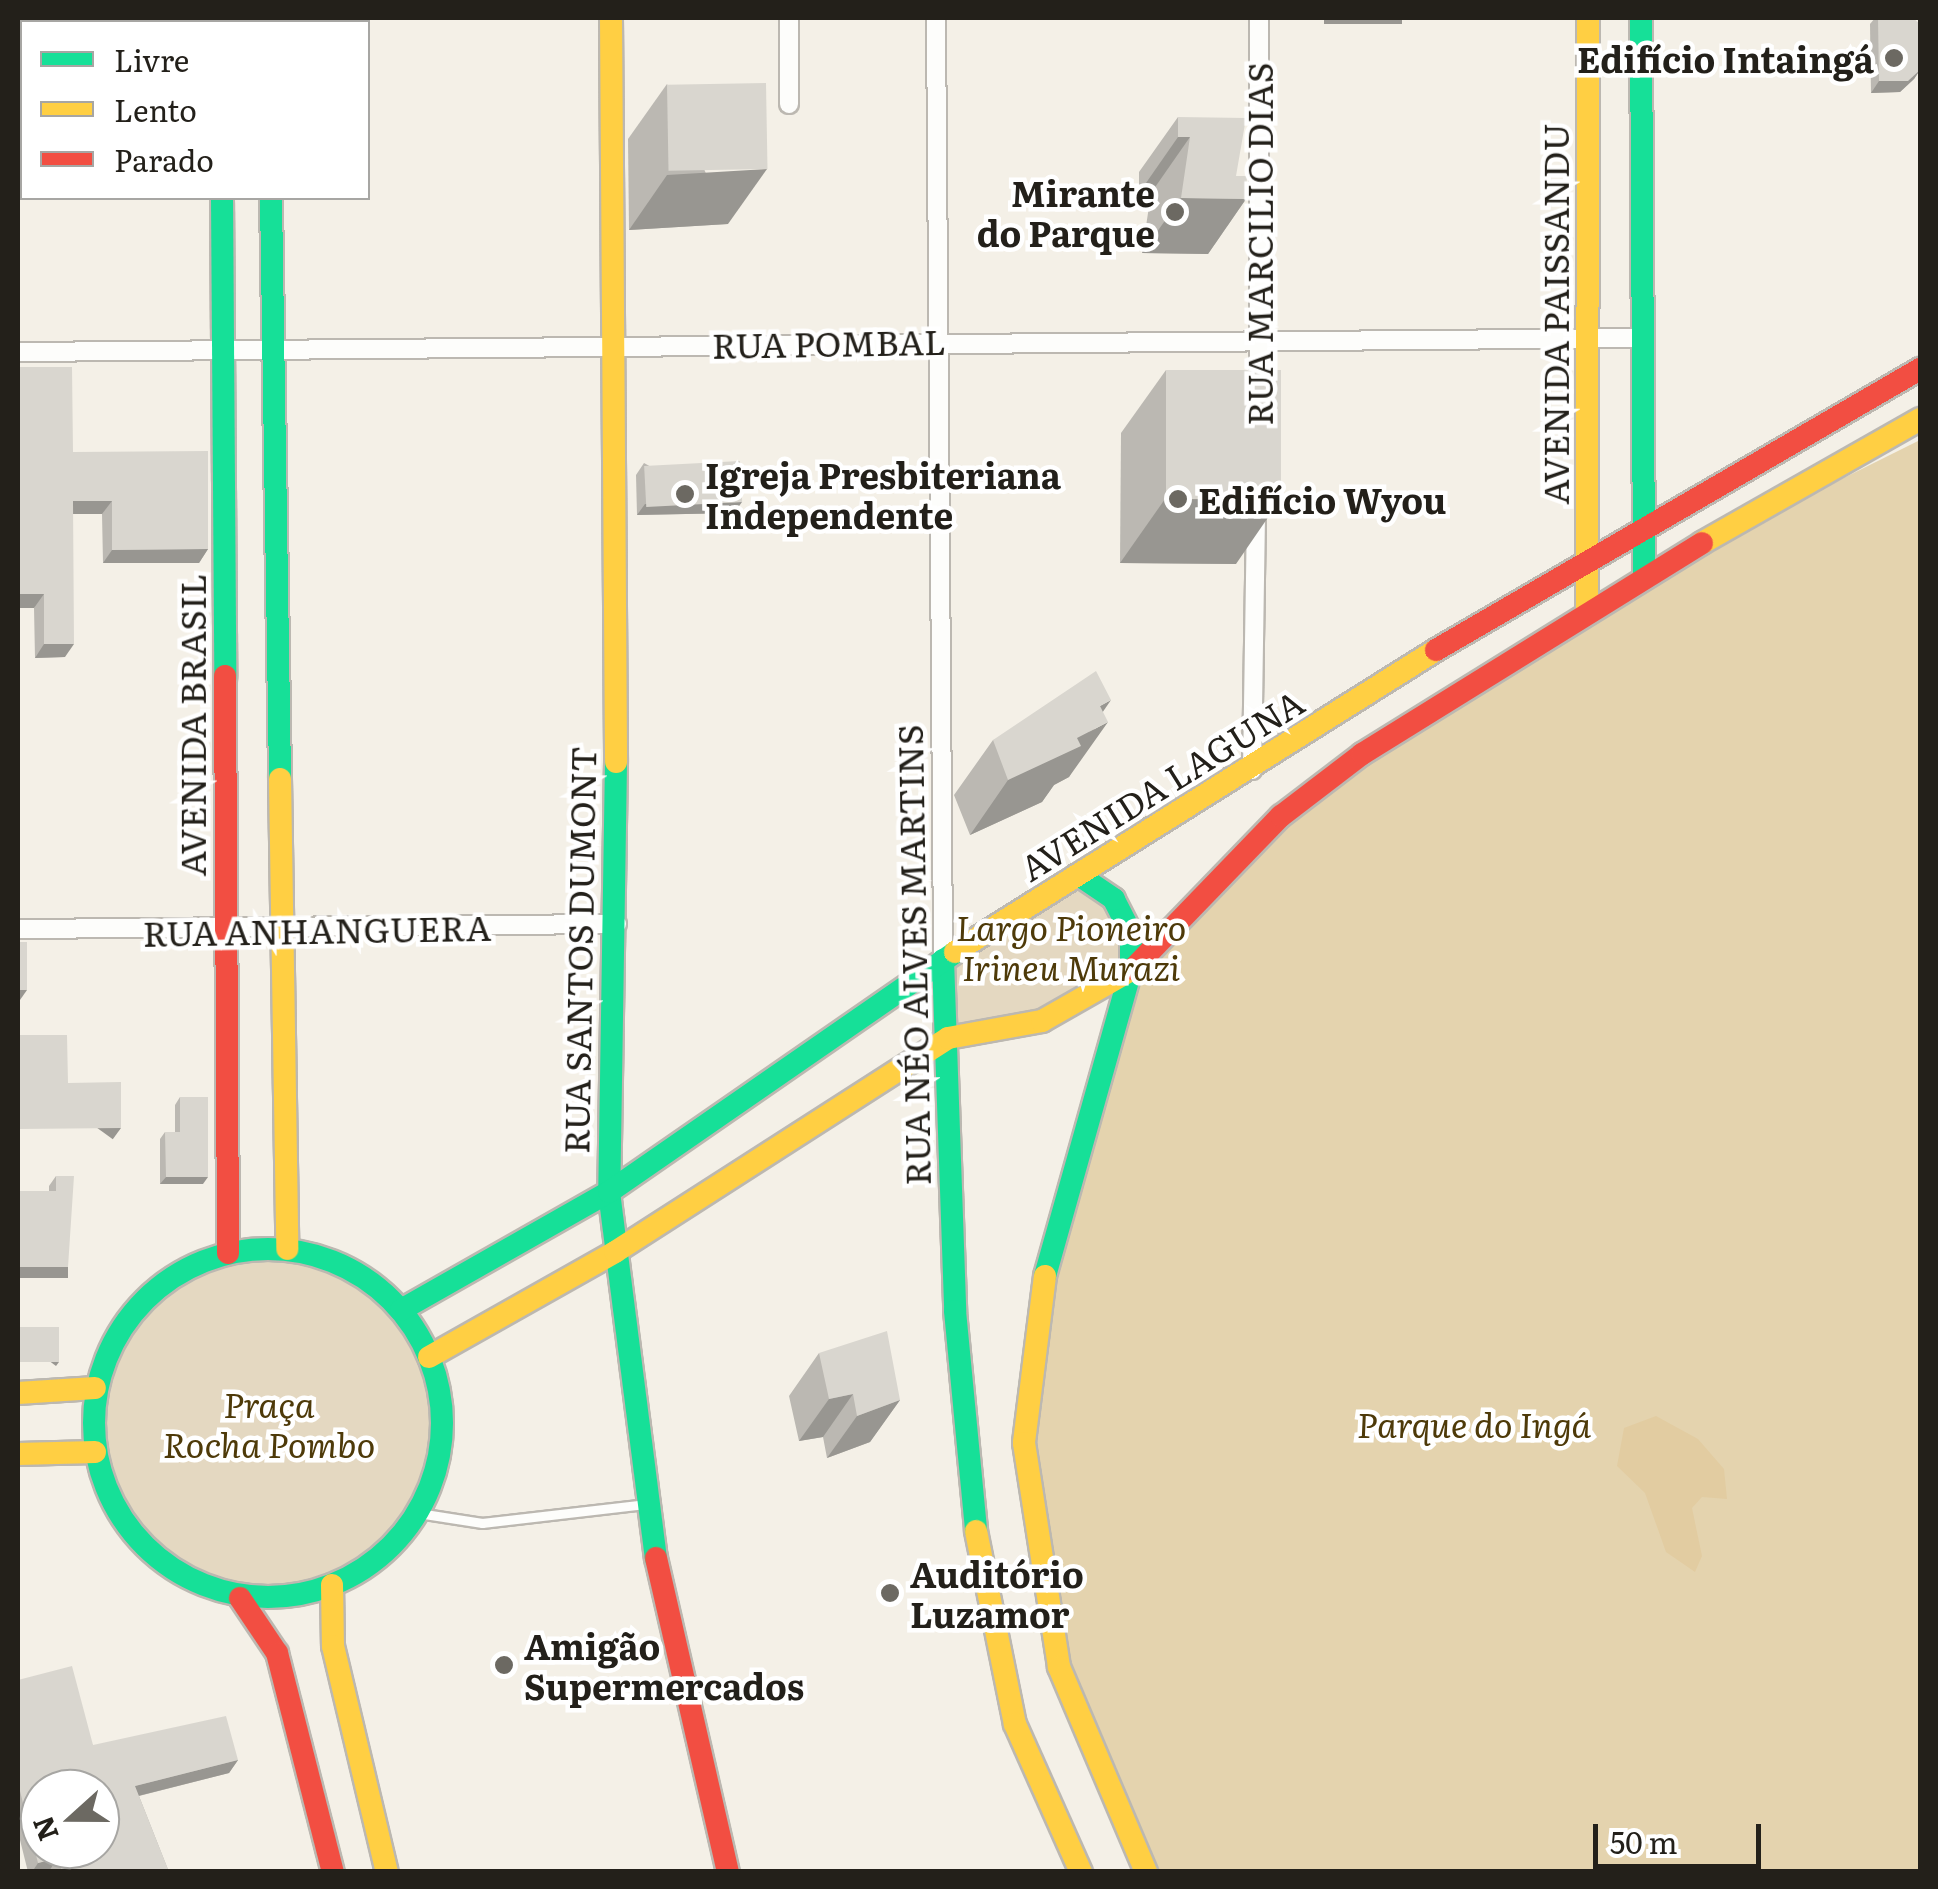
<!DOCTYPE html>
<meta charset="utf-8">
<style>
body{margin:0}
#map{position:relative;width:1938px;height:1889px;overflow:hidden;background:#f4f0e7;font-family:Literata,serif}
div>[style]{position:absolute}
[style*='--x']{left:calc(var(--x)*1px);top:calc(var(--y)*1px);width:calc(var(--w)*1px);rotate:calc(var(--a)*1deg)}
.green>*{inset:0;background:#e4d8c1}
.round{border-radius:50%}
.forest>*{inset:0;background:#e4d3ae}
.water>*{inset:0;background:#e2cca1}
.roads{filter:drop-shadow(2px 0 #bcb8b1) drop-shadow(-2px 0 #bcb8b1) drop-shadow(0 2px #bcb8b1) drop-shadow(0 -2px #bcb8b1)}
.lane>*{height:9px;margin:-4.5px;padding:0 4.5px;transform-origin:4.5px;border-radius:4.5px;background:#fdfdfb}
.street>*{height:18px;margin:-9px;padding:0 9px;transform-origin:9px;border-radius:9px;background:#fdfdfb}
.fast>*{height:22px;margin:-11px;padding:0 11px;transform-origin:11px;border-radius:11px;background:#16e098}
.fast>.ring{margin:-11px;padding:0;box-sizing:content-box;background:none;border:22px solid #16e098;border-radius:50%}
.slow>*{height:22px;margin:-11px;padding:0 11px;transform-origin:11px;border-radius:11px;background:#ffcf43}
.jam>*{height:22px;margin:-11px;padding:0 11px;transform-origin:11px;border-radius:11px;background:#f24e42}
.wall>*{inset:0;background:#bbb8b2}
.shaded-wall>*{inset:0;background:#989691;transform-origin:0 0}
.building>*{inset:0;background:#d9d6cf;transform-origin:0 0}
.dots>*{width:28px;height:28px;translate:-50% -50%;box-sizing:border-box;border:5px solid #fff;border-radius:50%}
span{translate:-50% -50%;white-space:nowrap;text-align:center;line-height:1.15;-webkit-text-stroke:9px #fff;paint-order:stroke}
.poi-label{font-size:35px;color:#23201a;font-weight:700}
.right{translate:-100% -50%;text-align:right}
.left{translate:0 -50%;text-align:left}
.street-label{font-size:35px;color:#23201a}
.park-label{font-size:35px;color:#4e3a09;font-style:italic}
.frame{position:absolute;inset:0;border:20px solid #23201a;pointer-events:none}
.legend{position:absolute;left:20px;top:20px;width:350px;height:180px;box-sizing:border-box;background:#fff;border:2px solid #a7a6a3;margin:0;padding:12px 18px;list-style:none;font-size:30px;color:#23201a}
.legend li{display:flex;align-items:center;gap:20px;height:50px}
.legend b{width:50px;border:2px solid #a7a6a3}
.north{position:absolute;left:20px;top:1769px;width:100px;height:100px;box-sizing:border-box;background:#fff;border:2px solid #a7a6a3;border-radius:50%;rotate:249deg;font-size:28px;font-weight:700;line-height:40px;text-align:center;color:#23201a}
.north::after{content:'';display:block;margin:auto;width:35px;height:45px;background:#6c6962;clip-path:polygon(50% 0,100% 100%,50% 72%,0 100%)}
.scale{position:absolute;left:1593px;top:1824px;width:168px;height:45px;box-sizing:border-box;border:5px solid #23201a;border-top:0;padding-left:12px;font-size:30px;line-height:35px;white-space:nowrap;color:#23201a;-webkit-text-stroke:8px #fff;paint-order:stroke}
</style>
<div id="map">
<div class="green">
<i style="clip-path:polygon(1080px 876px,1114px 899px,1131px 971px,1097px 996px,948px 1038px,943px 960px)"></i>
<i class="round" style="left:94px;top:1249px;width:348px;height:348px"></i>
</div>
<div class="forest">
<i style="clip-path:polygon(1920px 440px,1920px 1871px,1146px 1871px,1103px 1788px,1036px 1562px,1033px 1336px,1131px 971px,1281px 816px,1643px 578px)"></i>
</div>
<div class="water">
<i style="clip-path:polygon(1656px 1416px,1698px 1439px,1724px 1469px,1727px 1499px,1702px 1497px,1692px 1508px,1702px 1556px,1695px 1572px,1666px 1552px,1645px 1493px,1617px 1466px,1624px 1428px)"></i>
</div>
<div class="roads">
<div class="lane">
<i style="--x:418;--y:1513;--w:65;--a:8.9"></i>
<i style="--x:482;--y:1523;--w:164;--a:-6.6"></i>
</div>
<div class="street">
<i style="--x:789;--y:18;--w:86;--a:90"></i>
<i style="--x:936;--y:18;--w:942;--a:89.57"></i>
<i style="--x:18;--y:352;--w:1622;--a:-0.49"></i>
<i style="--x:1259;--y:392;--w:374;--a:-90"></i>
<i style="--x:1252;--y:770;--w:257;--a:-89.1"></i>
<i style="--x:18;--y:929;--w:599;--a:-0.48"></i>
</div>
<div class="fast">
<i style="--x:221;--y:18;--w:4;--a:90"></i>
<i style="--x:270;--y:18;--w:4;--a:90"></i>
<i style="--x:1641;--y:18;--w:560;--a:89.69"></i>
<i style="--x:222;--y:198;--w:478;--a:89.6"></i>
<i style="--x:271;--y:198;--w:581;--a:89.11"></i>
<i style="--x:616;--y:762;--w:430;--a:90.9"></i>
<i style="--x:609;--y:1192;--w:369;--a:82.7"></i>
<i style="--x:943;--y:960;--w:351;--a:88"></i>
<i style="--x:955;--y:1311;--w:221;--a:84.5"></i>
<i class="ring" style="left:94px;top:1249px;width:326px;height:326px"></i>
<i style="--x:1045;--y:1276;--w:317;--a:-74.3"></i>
<i style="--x:1131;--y:971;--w:38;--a:-90"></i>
<i style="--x:1131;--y:933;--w:38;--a:-117"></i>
<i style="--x:1114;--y:899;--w:41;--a:-145.9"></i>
<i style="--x:401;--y:1310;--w:239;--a:-29.6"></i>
<i style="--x:609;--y:1192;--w:421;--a:-34.7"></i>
</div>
<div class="slow">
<i style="--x:611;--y:18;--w:744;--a:89.61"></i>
<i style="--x:1702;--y:543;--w:251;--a:-29.6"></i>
<i style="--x:1587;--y:609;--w:591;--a:-89.9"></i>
<i style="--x:280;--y:779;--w:470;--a:89.1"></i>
<i style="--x:955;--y:952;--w:568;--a:-32.12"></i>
<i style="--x:1045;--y:1276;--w:168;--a:97.2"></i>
<i style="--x:1024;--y:1443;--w:227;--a:81.1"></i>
<i style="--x:1059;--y:1667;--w:223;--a:67"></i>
<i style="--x:429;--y:1357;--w:214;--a:-29.4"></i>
<i style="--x:615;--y:1252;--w:396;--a:-32.7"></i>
<i style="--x:948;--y:1038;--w:96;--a:-10.3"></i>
<i style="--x:1042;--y:1021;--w:105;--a:-29.7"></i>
<i style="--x:18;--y:1393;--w:77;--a:-3.7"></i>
<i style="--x:18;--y:1454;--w:77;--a:-1.5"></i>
<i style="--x:976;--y:1531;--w:197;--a:78.6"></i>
<i style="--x:1015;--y:1724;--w:162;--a:66"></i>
<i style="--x:332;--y:1585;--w:61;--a:89.1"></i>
<i style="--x:333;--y:1646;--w:232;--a:76.6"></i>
</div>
<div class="jam">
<i style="--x:1436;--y:650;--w:560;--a:-30.14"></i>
<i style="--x:225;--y:676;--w:577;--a:89.7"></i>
<i style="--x:1133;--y:969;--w:213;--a:-46"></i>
<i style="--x:1281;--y:816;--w:102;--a:-37.4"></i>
<i style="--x:1362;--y:754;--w:400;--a:-31.8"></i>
<i style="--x:656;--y:1558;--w:322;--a:77.1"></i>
<i style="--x:240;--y:1598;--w:66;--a:56.1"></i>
<i style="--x:277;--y:1653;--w:226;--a:75.7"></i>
</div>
</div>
<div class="wall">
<i style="clip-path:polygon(1875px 18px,1913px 18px,1920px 70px,1914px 79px,1900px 92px,1871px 93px,1870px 24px)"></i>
<i style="clip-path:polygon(667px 84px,728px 224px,629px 230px,628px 139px)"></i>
<i style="clip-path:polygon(1178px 117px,1236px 176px,1246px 199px,1208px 254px,1142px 253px,1151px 193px,1139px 193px,1139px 172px)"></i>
<i style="clip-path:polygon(1166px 370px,1236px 564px,1120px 563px,1121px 433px)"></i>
<i style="clip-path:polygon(73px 452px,208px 549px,199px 563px,103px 563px,102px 514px,73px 514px,65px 657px,35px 658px,34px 608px)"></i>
<i style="clip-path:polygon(644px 463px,734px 513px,637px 515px,636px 475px)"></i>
<i style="clip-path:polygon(1103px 712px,1069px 777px,1054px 785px,1042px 802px,970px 835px,954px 795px,993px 740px)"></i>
<i style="clip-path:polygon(180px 1097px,203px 1184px,160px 1184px,160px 1139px,165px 1132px,175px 1132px,175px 1105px)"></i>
<i style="clip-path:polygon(56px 1176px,68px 1267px,61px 1278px,18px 1278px,18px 1191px,49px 1191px,49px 1186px)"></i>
<i style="clip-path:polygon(819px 1353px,900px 1400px,870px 1442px,827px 1458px,823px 1437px,799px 1441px,789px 1396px)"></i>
<i style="clip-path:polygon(18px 1680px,93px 1745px,238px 1760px,229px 1773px,139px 1796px,169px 1872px,28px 1872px,18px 1832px)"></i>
</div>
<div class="shaded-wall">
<i style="left:1324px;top:18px;width:78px;height:6px"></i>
<i style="clip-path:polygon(1920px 70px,1914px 79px,1900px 92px,1871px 93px,1879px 81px)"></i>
<i style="clip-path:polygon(1178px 137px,1190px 137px,1151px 193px,1139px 193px)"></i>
<i style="clip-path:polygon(767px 169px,728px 224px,629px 230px,667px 175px)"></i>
<i style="clip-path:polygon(1181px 198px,1246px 199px,1208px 254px,1142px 253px)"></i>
<i style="clip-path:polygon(1165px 499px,1280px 500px,1236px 564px,1120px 563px)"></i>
<i style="clip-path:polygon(73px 501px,112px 501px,102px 514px,64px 514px)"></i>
<i style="clip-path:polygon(742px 502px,734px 513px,637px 515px,645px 504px)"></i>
<i style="clip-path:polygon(208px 549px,199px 563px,103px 563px,112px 550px)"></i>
<i style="clip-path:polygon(18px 594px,44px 594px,34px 608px,18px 608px)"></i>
<i style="clip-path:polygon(44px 644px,74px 644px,65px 657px,35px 658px)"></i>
<i style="clip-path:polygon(1111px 700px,1089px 732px,1108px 722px,1069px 777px,1054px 785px,1042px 802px,970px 835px,1008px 780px,1100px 706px)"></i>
<i style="clip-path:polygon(18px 990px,27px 990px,20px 1000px,18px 1000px)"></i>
<i style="left:121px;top:1128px;width:14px;height:103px;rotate:126deg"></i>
<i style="clip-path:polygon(166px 1177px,208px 1177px,203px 1184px,160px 1184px)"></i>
<i style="left:18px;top:1267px;width:50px;height:11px"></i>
<i style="left:59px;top:1362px;width:5px;height:41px;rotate:127deg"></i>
<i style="clip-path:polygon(853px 1394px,823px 1437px,799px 1441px,829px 1399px)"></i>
<i style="clip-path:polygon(900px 1400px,870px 1442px,827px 1458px,857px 1416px)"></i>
<i style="clip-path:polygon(238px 1760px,229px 1773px,126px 1799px,135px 1786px)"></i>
<i style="clip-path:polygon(58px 1858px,49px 1871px,32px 1872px,38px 1863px)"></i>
</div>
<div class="building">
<i style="clip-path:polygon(1878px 18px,1913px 18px,1920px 24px,1920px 70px,1908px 81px,1879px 81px)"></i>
<i style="left:766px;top:83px;width:86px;height:99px;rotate:89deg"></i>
<i style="clip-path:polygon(1178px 117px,1246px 118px,1236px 176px,1247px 176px,1246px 199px,1181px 198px,1190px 137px,1178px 137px)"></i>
<i style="clip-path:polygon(18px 367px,72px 367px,73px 452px,208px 451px,208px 549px,112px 550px,112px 501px,73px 501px,74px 644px,44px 644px,44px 594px,18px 594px)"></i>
<i style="left:1166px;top:370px;width:115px;height:129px"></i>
<i style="left:740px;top:461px;width:41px;height:96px;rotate:87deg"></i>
<i style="clip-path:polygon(1096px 671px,1111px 700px,1100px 706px,1108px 722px,1077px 738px,1081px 746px,1008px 780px,993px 740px)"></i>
<i style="left:27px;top:942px;width:48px;height:9px;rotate:90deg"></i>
<i style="clip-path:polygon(18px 1035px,67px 1035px,68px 1083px,121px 1082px,121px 1128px,18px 1129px)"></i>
<i style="clip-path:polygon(180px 1097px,208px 1097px,208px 1177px,166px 1177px,165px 1132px,180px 1132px)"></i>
<i style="clip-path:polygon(56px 1176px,74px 1176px,68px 1267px,18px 1267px,18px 1191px,56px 1191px)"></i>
<i style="left:59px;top:1327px;width:35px;height:41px;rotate:90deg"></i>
<i style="clip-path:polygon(887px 1331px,900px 1400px,857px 1416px,853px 1394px,829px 1399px,819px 1353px)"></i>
<i style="clip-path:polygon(evenodd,72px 1666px,93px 1745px,226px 1716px,238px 1760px,135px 1786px,169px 1872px,62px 1872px,58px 1858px,38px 1863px,18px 1783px,18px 1680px,72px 1666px,40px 1789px,100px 1789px,100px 1849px,40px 1849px,40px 1789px)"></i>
</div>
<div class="dots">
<i style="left:1894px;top:58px;background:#6c6962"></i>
<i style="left:1175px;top:212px;background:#6c6962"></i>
<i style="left:685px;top:494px;background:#6c6962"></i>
<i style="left:1178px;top:499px;background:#6c6962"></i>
<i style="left:890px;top:1593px;background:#6c6962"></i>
<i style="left:504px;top:1665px;background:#6c6962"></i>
</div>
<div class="poi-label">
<span class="right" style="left:1874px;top:58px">Edifício Intaingá</span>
<span class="right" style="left:1155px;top:212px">Mirante<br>do Parque</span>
<span class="left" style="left:705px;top:494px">Igreja Presbiteriana<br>Independente</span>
<span class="left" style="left:1198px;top:499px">Edifício Wyou</span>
<span class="left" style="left:910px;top:1593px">Auditório<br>Luzamor</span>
<span class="left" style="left:524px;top:1665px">Amigão<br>Supermercados</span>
</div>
<div class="street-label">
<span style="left:1258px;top:244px;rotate:-90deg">RUA MARCILIO DIAS</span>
<span style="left:1554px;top:314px;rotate:-90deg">AVENIDA PAISSANDU</span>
<span style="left:829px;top:342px;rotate:-1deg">RUA POMBAL</span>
<span style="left:191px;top:725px;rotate:-90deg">AVENIDA BRASIL</span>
<span style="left:1161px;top:784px;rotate:-32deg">AVENIDA LAGUNA</span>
<span style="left:317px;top:929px;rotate:-1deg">RUA ANHANGUERA</span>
<span style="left:578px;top:950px;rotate:-89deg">RUA SANTOS DUMONT</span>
<span style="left:912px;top:955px;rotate:-91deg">RUA NÉO ALVES MARTINS</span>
</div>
<div class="park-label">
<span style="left:1071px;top:946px">Largo Pioneiro<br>Irineu Murazi</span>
<span style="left:269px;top:1423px">Praça<br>Rocha Pombo</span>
<span style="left:1474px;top:1423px">Parque do Ingá</span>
</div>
<div class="frame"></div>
<ul class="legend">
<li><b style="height:12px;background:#16e098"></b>Livre</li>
<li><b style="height:12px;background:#ffcf43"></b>Lento</li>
<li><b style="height:12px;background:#f24e42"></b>Parado</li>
</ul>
<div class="north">N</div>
<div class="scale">50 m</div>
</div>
